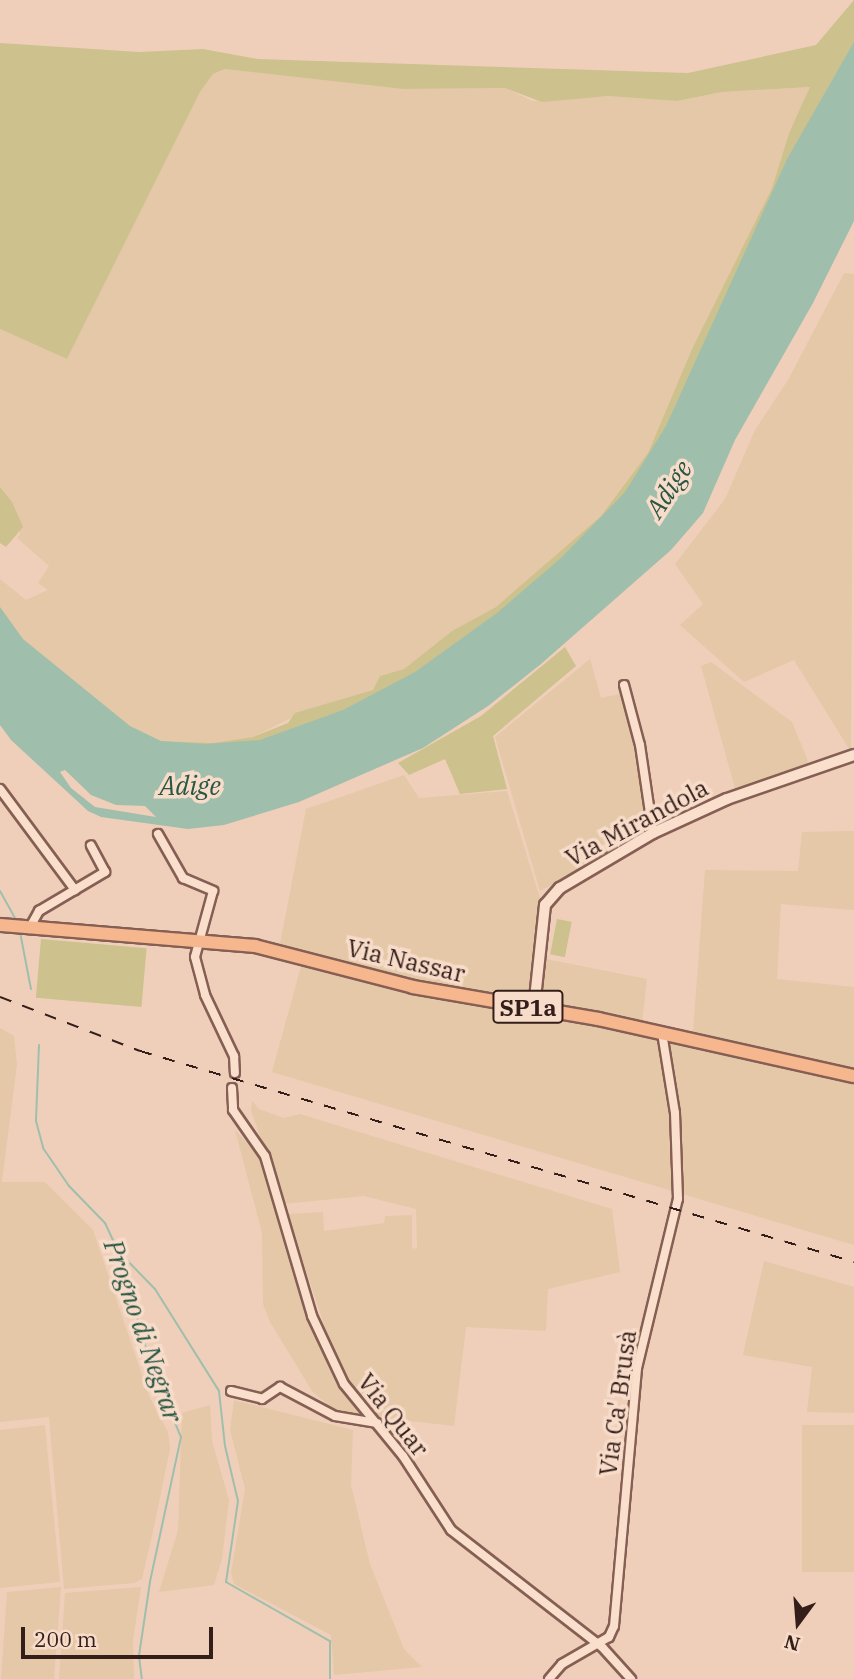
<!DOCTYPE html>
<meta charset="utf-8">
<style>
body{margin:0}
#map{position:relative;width:854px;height:1679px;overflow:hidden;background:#efcfba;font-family:"IBM Plex Serif",serif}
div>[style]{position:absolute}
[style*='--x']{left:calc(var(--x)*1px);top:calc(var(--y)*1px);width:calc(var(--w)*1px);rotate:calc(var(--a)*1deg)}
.farmland>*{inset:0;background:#e5c8a7;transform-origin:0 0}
.green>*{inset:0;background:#cdc18e;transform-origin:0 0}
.water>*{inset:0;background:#9fbfac}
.stream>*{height:2px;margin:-1px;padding:0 1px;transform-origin:1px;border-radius:1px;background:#9fbfac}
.roads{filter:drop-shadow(2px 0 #865f54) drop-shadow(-2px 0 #865f54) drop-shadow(0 2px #865f54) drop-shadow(0 -2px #865f54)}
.street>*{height:8px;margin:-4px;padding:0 4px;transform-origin:4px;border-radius:4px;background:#fadfcd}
.secondary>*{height:10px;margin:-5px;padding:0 5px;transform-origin:5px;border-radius:5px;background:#fadfcd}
.primary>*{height:12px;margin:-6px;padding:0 6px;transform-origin:6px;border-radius:6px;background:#f6b68e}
.rail>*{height:2px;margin-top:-1px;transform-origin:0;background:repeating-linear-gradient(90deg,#341e1a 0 12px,transparent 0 24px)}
span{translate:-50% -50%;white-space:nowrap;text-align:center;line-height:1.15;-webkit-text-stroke:7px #f7dcc9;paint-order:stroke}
.shield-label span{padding:2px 5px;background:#f7dcc9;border:2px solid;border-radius:5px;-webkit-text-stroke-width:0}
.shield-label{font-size:23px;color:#341e1a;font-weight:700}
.street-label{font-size:24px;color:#341e1a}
.water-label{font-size:26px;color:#285544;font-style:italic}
.north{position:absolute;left:763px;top:1588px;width:70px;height:70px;-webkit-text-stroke:5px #f7dcc9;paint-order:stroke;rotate:196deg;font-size:19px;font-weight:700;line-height:28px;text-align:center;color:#341e1a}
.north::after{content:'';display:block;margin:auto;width:24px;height:32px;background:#341e1a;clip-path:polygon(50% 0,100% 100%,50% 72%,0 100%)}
.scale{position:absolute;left:21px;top:1627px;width:192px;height:32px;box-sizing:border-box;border:4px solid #341e1a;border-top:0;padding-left:9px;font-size:21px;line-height:24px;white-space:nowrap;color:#341e1a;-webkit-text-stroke:5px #f7dcc9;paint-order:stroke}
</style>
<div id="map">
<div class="farmland">
<i style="clip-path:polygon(226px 69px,403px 89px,506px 88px,532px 101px,608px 96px,677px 101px,722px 92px,811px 87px,789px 133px,772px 188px,692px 349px,648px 453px,601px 516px,496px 607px,452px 631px,404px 669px,380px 676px,374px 690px,307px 710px,253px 737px,213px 743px,159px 741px,75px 701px,0 613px,0 579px,26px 600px,48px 590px,38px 583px,49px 566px,17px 538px,20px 534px,13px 507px,0 487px,0 329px,67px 359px,200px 92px,213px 74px)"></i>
<i style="clip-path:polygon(844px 273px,854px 274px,851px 752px,794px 660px,744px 682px,680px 625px,703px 604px,675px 564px,725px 499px,755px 430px,788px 380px)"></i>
<i style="clip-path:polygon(590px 659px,601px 698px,624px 693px,647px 827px,637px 840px,540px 891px,495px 737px)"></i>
<i style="clip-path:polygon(711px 662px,792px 722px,808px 761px,802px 771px,736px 792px,701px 666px)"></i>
<i style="clip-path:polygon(404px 775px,419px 798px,507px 791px,542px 905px,536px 957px,647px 979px,641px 1033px,854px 1081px,854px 1245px,272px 1072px,305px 952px,280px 944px,306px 809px)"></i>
<i style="clip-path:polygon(854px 831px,854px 910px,781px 904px,777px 979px,854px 987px,854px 1069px,693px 1032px,705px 870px,798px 871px,802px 832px)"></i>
<i style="clip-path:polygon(0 1028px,14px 1036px,17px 1064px,2px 1182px,45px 1182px,93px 1230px,149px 1396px,168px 1432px,170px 1449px,152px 1536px,142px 1579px,134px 1583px,64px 1589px,49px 1417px,0 1422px)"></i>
<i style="clip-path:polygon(252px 1101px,259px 1109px,283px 1118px,300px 1114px,612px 1209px,620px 1272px,548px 1289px,546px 1331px,466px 1327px,454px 1426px,376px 1417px,337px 1363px,287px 1214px,323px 1212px,324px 1231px,384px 1223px,385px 1216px,412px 1215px,412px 1248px,417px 1249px,416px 1209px,364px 1196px,283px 1204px,251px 1110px)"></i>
<i style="clip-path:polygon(235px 1130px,260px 1156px,308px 1317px,333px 1377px,359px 1408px,360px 1417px,332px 1408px,312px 1391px,270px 1322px,263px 1304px,262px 1233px)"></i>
<i style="clip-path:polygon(764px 1261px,854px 1287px,854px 1413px,807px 1412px,812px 1367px,743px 1355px)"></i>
<i style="clip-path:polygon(234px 1400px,353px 1430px,351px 1485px,370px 1564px,404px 1649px,422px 1667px,334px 1675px,331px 1635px,234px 1584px,231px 1573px,245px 1489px,230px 1430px)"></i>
<i style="clip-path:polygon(210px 1405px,212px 1441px,229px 1500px,222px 1559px,214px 1585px,159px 1592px,178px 1530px,182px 1413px)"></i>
<i style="clip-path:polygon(45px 1425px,60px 1582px,0 1588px,0 1430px)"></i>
<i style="left:802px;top:1425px;width:52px;height:147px"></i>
<i style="clip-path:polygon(61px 1587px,54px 1679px,1px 1679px,7px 1592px)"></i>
<i style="clip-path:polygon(141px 1587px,133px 1640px,134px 1679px,59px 1679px,65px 1593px)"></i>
</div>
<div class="green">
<i style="clip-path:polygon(854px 0,854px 54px,675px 406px,669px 435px,579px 555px,366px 710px,213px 754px,159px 741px,213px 743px,253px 737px,288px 723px,295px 713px,373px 690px,380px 676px,404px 669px,452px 631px,496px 607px,601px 516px,648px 453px,692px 349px,772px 188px,789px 133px,810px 87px,722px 92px,677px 101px,608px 96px,542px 102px,505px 88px,403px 89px,225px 69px,213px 74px,200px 92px,67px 359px,0 329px,0 43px,139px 52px,203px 49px,258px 59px,688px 73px,816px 45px)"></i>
<i style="clip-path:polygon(0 487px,12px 502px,23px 527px,6px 547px,0 543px)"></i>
<i style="clip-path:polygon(565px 647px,576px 666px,493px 736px,507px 789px,460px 794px,445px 759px,409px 775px,398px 763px,481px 716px)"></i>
<i style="left:557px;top:919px;width:15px;height:36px;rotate:11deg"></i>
<i style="left:41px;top:939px;width:106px;height:59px;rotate:5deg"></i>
</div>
<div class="water">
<i style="clip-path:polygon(evenodd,854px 42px,854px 221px,813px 303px,735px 440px,703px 513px,671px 550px,541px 664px,488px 706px,423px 748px,299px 802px,224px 825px,188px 829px,101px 817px,88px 811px,11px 740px,0 725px,0 607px,23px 639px,130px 726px,161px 741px,206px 744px,260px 740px,343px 710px,415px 672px,497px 613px,561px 558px,625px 492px,666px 426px,787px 159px,854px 42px,65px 770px,91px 795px,116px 805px,145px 806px,156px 817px,95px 807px,71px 788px,60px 772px,65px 770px)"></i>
</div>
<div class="stream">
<i style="--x:0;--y:891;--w:33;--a:61"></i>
<i style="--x:20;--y:932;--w:58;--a:79.1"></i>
<i style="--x:39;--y:1045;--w:76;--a:92.3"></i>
<i style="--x:36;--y:1121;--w:28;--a:75"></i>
<i style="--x:43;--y:1148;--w:46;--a:55.6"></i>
<i style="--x:69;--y:1186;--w:52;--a:45.8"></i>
<i style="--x:105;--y:1223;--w:21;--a:65"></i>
<i style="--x:114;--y:1242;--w:135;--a:73.2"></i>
<i style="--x:153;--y:1371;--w:72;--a:67"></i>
<i style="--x:181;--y:1437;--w:148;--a:102.1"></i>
<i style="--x:150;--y:1582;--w:75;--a:98.5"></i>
<i style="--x:139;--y:1656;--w:23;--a:83"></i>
<i style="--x:118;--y:1251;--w:53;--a:45.8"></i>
<i style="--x:155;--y:1289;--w:120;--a:57.9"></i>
<i style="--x:219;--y:1391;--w:55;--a:83.8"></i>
<i style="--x:225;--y:1446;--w:57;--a:76.7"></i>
<i style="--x:238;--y:1501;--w:82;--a:98.4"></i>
<i style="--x:226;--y:1582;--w:120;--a:29.6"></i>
<i style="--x:330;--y:1641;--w:38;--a:90"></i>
</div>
<div class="roads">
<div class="street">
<i style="--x:624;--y:685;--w:62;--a:75.1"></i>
<i style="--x:640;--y:745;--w:89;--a:81.6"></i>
<i style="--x:0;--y:789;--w:126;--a:53.4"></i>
<i style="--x:158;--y:834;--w:51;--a:60.4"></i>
<i style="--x:183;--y:878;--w:33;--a:23"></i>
<i style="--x:213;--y:891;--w:68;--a:105.3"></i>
<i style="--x:195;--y:957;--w:39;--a:75"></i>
<i style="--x:205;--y:995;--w:68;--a:64.6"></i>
<i style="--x:234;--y:1056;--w:17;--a:87"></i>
<i style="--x:29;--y:929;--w:21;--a:-61"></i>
<i style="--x:39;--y:911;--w:77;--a:-30.6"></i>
<i style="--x:105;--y:872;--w:30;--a:-118"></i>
<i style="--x:232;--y:1088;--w:22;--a:87"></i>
<i style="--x:233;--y:1110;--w:56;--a:55.2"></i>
<i style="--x:265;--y:1156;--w:167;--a:73.6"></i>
<i style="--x:312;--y:1316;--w:75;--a:64.8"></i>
<i style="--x:344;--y:1384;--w:93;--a:50.7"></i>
<i style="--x:403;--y:1456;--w:88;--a:57"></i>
<i style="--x:451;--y:1530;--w:192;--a:37.8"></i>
<i style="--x:603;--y:1648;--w:42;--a:47.9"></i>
<i style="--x:231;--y:1391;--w:32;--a:14"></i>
<i style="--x:262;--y:1399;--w:22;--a:-34"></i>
<i style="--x:280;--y:1387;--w:62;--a:27.8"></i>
<i style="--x:335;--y:1416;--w:43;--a:9.5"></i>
<i style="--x:549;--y:1679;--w:20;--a:-49"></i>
<i style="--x:562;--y:1664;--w:54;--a:-29.9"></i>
<i style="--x:609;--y:1637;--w:12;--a:-66"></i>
<i style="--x:614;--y:1626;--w:259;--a:-84.9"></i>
<i style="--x:637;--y:1368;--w:174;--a:-76.4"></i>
<i style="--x:678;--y:1199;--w:86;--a:-92"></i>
<i style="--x:675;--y:1113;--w:81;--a:-99.2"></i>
</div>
<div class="secondary">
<i style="--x:534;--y:1008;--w:104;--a:-83.9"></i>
<i style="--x:545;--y:905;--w:23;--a:-49"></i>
<i style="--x:560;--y:888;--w:108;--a:-30.6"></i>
<i style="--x:653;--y:833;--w:81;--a:-24.7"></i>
<i style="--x:727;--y:799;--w:134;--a:-19.1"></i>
</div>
<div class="primary">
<i style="--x:0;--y:925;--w:256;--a:4.7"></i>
<i style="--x:255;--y:946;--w:163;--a:14.5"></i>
<i style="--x:413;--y:987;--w:188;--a:9.8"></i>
<i style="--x:598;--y:1019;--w:262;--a:12.6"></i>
</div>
</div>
<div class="rail">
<i style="--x:0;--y:997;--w:150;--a:21.1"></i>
<i style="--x:140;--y:1051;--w:745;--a:16.46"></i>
</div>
<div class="shield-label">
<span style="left:528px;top:1007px">SP1a</span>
</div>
<div class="street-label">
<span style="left:637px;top:823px;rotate:-28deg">Via Mirandola</span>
<span style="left:406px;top:961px;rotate:13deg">Via Nassar</span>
<span style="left:618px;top:1403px;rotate:-82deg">Via Ca' Brusà</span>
<span style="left:393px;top:1415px;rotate:52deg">Via Quar</span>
</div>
<div class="water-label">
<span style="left:669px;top:489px;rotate:-57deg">Adige</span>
<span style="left:190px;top:786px">Adige</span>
<span style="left:143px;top:1331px;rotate:71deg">Progno di Negrar</span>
</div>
<div class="north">N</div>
<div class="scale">200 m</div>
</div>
